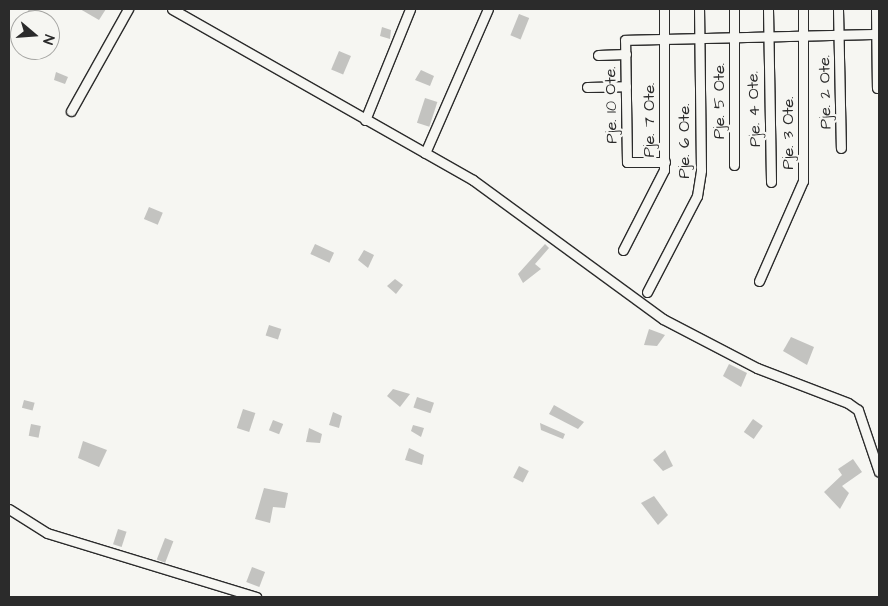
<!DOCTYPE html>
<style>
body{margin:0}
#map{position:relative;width:888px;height:606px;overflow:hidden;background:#f6f6f2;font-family:"Architects Daughter",sans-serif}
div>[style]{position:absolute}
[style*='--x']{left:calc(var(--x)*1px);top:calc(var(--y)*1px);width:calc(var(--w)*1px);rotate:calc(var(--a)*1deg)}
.building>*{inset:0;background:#c3c3c0;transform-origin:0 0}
.roads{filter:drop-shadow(1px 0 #2b2b2b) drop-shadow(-1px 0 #2b2b2b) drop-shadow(0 1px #2b2b2b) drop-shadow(0 -1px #2b2b2b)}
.minor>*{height:9px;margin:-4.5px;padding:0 4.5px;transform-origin:4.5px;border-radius:4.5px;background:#f6f6f2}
span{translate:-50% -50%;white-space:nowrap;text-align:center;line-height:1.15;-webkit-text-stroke:4.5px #f6f6f2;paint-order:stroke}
.street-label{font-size:16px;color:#2b2b2b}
.frame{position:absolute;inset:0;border:10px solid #2b2b2b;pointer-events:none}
.north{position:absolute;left:10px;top:10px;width:50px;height:50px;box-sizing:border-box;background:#f6f6f2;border:1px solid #a5a5a2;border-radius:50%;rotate:108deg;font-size:14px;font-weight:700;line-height:20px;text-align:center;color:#2b2b2b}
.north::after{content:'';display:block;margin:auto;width:18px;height:22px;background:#2b2b2b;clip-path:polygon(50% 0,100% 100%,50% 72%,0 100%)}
</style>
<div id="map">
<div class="building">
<i style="clip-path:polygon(29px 9px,41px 11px,39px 19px,27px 13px)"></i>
<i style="clip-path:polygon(80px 9px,106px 9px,99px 20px)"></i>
<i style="left:519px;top:14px;width:11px;height:23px;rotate:22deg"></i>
<i style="clip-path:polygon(382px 27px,391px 30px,390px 39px,380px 36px)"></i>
<i style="left:339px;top:51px;width:13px;height:20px;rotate:23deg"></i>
<i style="clip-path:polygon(421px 70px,434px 76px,430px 86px,415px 80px)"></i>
<i style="clip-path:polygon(56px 72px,68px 77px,65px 84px,54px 80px)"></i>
<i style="left:425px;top:98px;width:13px;height:26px;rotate:18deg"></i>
<i style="left:149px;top:207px;width:15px;height:13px;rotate:23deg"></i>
<i style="left:315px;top:244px;width:21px;height:11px;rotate:25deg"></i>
<i style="clip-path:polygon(545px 244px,549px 248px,535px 264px,541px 269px,523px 283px,518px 274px)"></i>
<i style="clip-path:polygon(364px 250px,374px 255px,368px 268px,358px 260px)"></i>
<i style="clip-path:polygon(395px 279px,403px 285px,396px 294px,387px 286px)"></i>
<i style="left:269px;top:325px;width:13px;height:11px;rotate:18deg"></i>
<i style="clip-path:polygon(649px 329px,665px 335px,657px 346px,644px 345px)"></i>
<i style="clip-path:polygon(791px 337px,814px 347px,807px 365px,783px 351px)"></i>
<i style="clip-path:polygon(729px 364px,747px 373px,741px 387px,723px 376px)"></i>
<i style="clip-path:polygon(393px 389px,410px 394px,400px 407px,387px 396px)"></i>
<i style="left:417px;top:397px;width:18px;height:11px;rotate:19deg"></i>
<i style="left:24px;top:400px;width:11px;height:8px;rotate:15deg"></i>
<i style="clip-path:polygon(554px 405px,584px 422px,578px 429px,549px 414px)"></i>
<i style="left:243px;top:409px;width:13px;height:20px;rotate:18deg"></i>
<i style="clip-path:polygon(333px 412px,342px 416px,339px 428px,329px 425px)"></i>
<i style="left:753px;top:419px;width:12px;height:16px;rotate:35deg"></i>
<i style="left:273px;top:420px;width:11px;height:11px;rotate:22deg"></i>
<i style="clip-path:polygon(540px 423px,565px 434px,563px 439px,541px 430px)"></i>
<i style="left:31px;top:424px;width:10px;height:12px;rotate:11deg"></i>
<i style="clip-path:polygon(413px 425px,424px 428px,421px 437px,411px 431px)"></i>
<i style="clip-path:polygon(309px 428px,322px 434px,320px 443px,306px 442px)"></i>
<i style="clip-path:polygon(83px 441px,107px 450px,99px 467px,78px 458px)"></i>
<i style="clip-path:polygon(409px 448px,424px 455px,422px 465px,405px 460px)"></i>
<i style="clip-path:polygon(665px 450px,673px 466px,663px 471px,653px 460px)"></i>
<i style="clip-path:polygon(853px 459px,862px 472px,842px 486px,849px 493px,840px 509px,824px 492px,842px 475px,838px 469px)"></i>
<i style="left:519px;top:466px;width:11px;height:13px;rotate:27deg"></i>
<i style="clip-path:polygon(264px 488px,288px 493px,285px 508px,273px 507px,270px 523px,255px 519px)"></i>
<i style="clip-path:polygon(654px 496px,668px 515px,658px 525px,641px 503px)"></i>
<i style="left:118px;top:529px;width:9px;height:16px;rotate:18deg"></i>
<i style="left:165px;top:538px;width:9px;height:23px;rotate:21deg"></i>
<i style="left:252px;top:567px;width:14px;height:16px;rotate:21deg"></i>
</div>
<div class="roads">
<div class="minor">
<i style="--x:172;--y:9;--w:346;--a:29.6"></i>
<i style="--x:473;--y:180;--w:235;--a:36.2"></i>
<i style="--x:663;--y:319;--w:106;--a:27.5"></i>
<i style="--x:757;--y:368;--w:97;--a:21"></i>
<i style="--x:848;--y:403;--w:12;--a:35"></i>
<i style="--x:858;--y:410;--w:65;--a:71.3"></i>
<i style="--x:734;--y:9;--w:156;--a:90"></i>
<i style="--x:768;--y:9;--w:173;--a:89"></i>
<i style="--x:838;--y:9;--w:139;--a:88.8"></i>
<i style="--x:876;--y:9;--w:79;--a:89.3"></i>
<i style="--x:598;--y:55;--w:28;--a:-2"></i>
<i style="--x:587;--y:87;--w:39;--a:-1"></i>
<i style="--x:71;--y:111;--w:117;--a:-60.8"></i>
<i style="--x:365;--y:120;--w:120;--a:-67.9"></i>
<i style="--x:425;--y:153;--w:157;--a:-66.4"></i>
<i style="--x:665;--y:162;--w:38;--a:180"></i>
<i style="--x:627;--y:162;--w:122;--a:-90.9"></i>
<i style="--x:625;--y:40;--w:254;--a:-1.4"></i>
<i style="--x:623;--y:250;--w:90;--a:-62.9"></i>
<i style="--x:664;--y:170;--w:161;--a:-90"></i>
<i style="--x:759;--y:281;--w:109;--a:-66.3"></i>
<i style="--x:803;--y:181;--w:172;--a:-90"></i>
<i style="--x:647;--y:292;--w:108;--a:-62.5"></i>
<i style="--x:697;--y:196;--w:26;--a:-81"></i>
<i style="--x:701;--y:170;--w:161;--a:-90.7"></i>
<i style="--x:9;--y:509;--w:45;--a:32.3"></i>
<i style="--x:47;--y:533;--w:219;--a:17"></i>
</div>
</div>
<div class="street-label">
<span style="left:825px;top:92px;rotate:-91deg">Pje. 2 Ote.</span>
<span style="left:719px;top:101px;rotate:-90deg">Pje. 5 Ote.</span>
<span style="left:611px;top:105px;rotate:-91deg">Pje. 10 Ote.</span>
<span style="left:754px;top:109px;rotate:-92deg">Pje. 4 Ote.</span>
<span style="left:649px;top:120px;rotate:-90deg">Pje. 7 Ote.</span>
<span style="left:788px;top:133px;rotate:-90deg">Pje. 3 Ote.</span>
<span style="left:684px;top:141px;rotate:-90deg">Pje. 6 Ote.</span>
</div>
<div class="frame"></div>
<div class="north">N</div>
</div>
